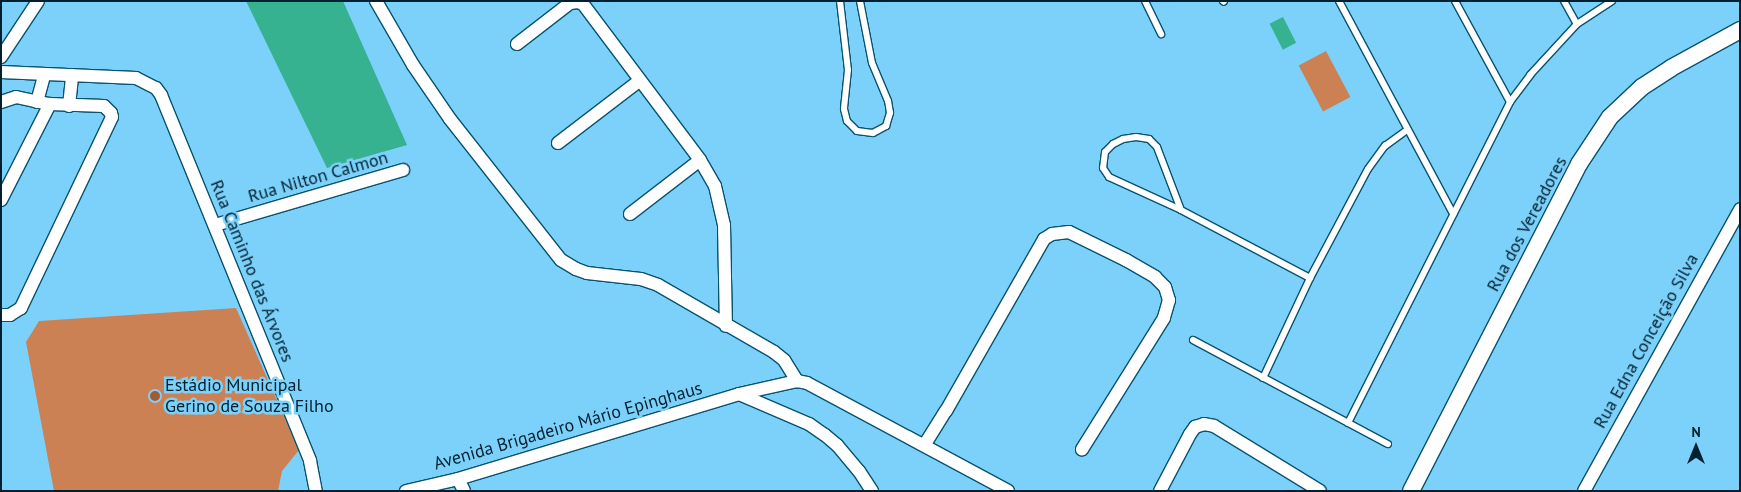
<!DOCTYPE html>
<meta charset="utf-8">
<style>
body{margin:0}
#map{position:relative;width:1741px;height:492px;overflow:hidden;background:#7cd1fa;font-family:"PT Sans",sans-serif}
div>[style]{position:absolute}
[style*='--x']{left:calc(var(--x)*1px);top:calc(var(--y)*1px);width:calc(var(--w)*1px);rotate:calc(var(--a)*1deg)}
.green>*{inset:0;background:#cb8154;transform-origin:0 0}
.water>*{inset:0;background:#36b291;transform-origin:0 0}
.roads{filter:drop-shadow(1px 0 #08536f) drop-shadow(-1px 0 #08536f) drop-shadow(0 1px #08536f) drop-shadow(0 -1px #08536f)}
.service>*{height:6px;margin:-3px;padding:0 3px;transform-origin:3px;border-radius:3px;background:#fff}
.minor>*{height:12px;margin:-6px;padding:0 6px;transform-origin:6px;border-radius:6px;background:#fff}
.tertiary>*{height:16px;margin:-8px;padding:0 8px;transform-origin:8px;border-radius:8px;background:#fff}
.dots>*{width:14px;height:14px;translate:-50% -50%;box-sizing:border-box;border:2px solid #7cd1fa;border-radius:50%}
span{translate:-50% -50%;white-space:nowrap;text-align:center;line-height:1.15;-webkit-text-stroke:5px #7cd1fa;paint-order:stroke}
.street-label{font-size:18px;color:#00202f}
.poi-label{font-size:18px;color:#00202f}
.left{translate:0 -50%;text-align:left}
.frame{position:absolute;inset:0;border:2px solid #00202f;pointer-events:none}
.north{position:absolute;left:1671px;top:422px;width:50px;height:50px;-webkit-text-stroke:4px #7cd1fa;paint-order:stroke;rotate:0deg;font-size:14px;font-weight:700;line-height:20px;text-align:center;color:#00202f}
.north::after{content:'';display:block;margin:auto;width:18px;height:22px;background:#00202f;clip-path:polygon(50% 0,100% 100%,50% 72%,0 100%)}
</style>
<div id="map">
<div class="green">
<i style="left:1326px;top:51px;width:52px;height:31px;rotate:62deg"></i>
<i style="clip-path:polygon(236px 308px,299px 450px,282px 471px,278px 491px,54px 491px,26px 342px,39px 321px)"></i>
</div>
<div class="water">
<i style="clip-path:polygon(246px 1px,343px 1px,407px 145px,327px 168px)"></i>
<i style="left:1283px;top:17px;width:29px;height:15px;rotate:63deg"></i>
</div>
<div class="roads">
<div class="service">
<i style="--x:840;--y:1;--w:69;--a:83.4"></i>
<i style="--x:848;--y:70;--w:39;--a:96"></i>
<i style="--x:844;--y:109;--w:12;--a:76"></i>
<i style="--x:847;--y:121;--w:14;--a:45"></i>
<i style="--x:857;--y:131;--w:16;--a:7"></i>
<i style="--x:873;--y:133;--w:15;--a:-28"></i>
<i style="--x:886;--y:126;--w:14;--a:-73"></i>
<i style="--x:890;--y:113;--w:12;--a:-99"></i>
<i style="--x:888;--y:101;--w:41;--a:-112.8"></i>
<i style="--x:872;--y:63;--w:63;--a:-101"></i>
<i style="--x:1145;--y:1;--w:37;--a:64"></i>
<i style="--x:1223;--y:1;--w:1;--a:45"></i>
<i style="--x:1339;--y:1;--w:242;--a:61.8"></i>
<i style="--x:1455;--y:1;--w:115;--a:61.4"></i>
<i style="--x:1564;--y:1;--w:26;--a:61"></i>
<i style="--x:1181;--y:210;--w:67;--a:-110.9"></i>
<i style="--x:1157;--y:147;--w:11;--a:-135"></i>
<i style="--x:1149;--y:139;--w:13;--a:-171"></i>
<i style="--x:1136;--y:137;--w:13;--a:171"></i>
<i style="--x:1123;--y:139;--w:11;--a:153"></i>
<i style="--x:1113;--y:144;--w:11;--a:135"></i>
<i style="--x:1105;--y:152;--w:16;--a:97"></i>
<i style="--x:1103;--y:168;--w:11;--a:56"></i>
<i style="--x:1109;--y:177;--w:79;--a:24.6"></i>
<i style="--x:1181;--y:210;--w:146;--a:27.8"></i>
<i style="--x:1193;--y:340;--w:221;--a:28.1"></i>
<i style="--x:1263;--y:378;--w:110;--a:-64.8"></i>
<i style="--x:1310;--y:278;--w:123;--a:-62"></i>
<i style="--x:1368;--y:169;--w:29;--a:-54"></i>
<i style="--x:1385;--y:146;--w:27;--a:-36"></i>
<i style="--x:1348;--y:423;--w:360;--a:-63.2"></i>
<i style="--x:1510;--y:102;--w:34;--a:-53"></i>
<i style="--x:1530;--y:75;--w:69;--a:-47.3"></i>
<i style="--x:1577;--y:24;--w:42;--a:-33.3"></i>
</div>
<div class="minor">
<i style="--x:376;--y:1;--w:74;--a:60"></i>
<i style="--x:413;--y:65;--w:65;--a:55.6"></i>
<i style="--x:450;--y:119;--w:179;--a:51.8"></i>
<i style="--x:561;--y:260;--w:17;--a:31"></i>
<i style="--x:576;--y:269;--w:12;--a:20"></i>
<i style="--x:587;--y:273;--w:54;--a:6.3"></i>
<i style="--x:641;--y:279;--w:18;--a:19"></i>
<i style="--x:658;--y:285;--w:134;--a:30"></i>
<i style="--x:774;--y:352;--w:13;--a:39"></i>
<i style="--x:784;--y:360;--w:25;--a:58"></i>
<i style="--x:517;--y:44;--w:67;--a:-37.7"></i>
<i style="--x:570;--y:3;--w:8;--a:-7"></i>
<i style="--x:578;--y:2;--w:5;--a:22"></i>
<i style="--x:583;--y:4;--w:195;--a:53.1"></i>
<i style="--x:700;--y:160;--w:30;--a:60"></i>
<i style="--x:715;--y:186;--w:40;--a:77"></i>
<i style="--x:724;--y:225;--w:101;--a:88.9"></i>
<i style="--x:1;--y:57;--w:67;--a:-56.5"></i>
<i style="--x:1;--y:72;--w:135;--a:2.5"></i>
<i style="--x:136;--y:78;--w:22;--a:27"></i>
<i style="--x:156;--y:88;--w:9;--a:54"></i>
<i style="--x:161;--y:95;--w:395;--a:67.8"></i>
<i style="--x:310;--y:461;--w:31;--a:79"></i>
<i style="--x:1;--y:102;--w:16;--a:-18"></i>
<i style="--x:16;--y:97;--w:35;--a:12"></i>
<i style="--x:50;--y:104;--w:54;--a:2.1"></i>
<i style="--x:104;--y:106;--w:10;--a:45"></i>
<i style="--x:111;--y:113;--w:4;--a:76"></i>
<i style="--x:112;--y:117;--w:212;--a:115.5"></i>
<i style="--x:21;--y:308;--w:13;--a:148"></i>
<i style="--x:10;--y:315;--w:9;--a:180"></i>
<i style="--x:37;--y:102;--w:28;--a:-75"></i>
<i style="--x:69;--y:106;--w:31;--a:-84"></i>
<i style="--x:558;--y:143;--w:102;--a:-37.4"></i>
<i style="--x:1;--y:200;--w:108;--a:-63"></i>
<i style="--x:630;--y:214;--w:88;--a:-37.6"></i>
<i style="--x:215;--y:225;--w:196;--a:-16.3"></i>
<i style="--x:739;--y:394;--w:76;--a:23.2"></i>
<i style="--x:809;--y:424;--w:19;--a:35"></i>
<i style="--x:825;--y:435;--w:16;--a:40"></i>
<i style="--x:837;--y:445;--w:34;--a:50"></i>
<i style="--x:859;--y:471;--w:24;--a:57"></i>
<i style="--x:925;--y:444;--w:39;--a:-58"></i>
<i style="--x:946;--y:411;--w:198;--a:-60.3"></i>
<i style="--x:1044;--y:239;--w:9;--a:-32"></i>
<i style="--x:1052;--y:234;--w:17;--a:-7"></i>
<i style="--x:1069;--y:232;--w:64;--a:26.2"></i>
<i style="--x:1126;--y:260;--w:34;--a:30"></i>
<i style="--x:1155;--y:277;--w:14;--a:45"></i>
<i style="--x:1165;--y:287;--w:14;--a:73"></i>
<i style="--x:1169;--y:300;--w:19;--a:106"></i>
<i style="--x:1164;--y:318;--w:155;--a:122"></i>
<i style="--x:458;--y:479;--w:13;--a:63"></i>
<i style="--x:406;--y:491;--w:53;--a:-13"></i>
<i style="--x:458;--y:479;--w:294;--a:-16.8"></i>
<i style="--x:739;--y:394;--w:59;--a:-12.6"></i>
<i style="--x:797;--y:381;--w:10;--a:11"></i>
<i style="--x:807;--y:383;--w:228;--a:28.2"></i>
<i style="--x:1160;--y:491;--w:64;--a:-62.2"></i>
<i style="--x:1190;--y:434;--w:9;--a:-54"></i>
<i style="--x:1195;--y:427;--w:9;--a:-18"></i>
<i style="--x:1204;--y:424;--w:10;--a:11"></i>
<i style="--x:1214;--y:426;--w:124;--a:31.5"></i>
<i style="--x:1584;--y:491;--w:322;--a:-61"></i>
</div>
<div class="tertiary">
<i style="--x:1411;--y:491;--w:368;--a:-62.8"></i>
<i style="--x:1579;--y:164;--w:56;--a:-56.6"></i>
<i style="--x:1610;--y:117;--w:44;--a:-43.2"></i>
<i style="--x:1642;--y:87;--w:35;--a:-33"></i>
<i style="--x:1671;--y:68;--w:79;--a:-28.8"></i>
</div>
</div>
<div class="dots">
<i style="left:155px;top:396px;background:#a15b2f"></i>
</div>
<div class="street-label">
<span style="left:318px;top:177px;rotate:-16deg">Rua Nilton Calmon</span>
<span style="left:1527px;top:224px;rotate:-62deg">Rua dos Vereadores</span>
<span style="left:252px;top:271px;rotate:68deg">Rua Caminho das Árvores</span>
<span style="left:1646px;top:341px;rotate:-61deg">Rua Edna Conceição Silva</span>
<span style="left:568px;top:426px;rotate:-16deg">Avenida Brigadeiro Mário Epinghaus</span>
</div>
<div class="poi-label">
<span class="left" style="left:165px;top:396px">Estádio Municipal<br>Gerino de Souza Filho</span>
</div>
<div class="frame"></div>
<div class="north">N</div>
</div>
